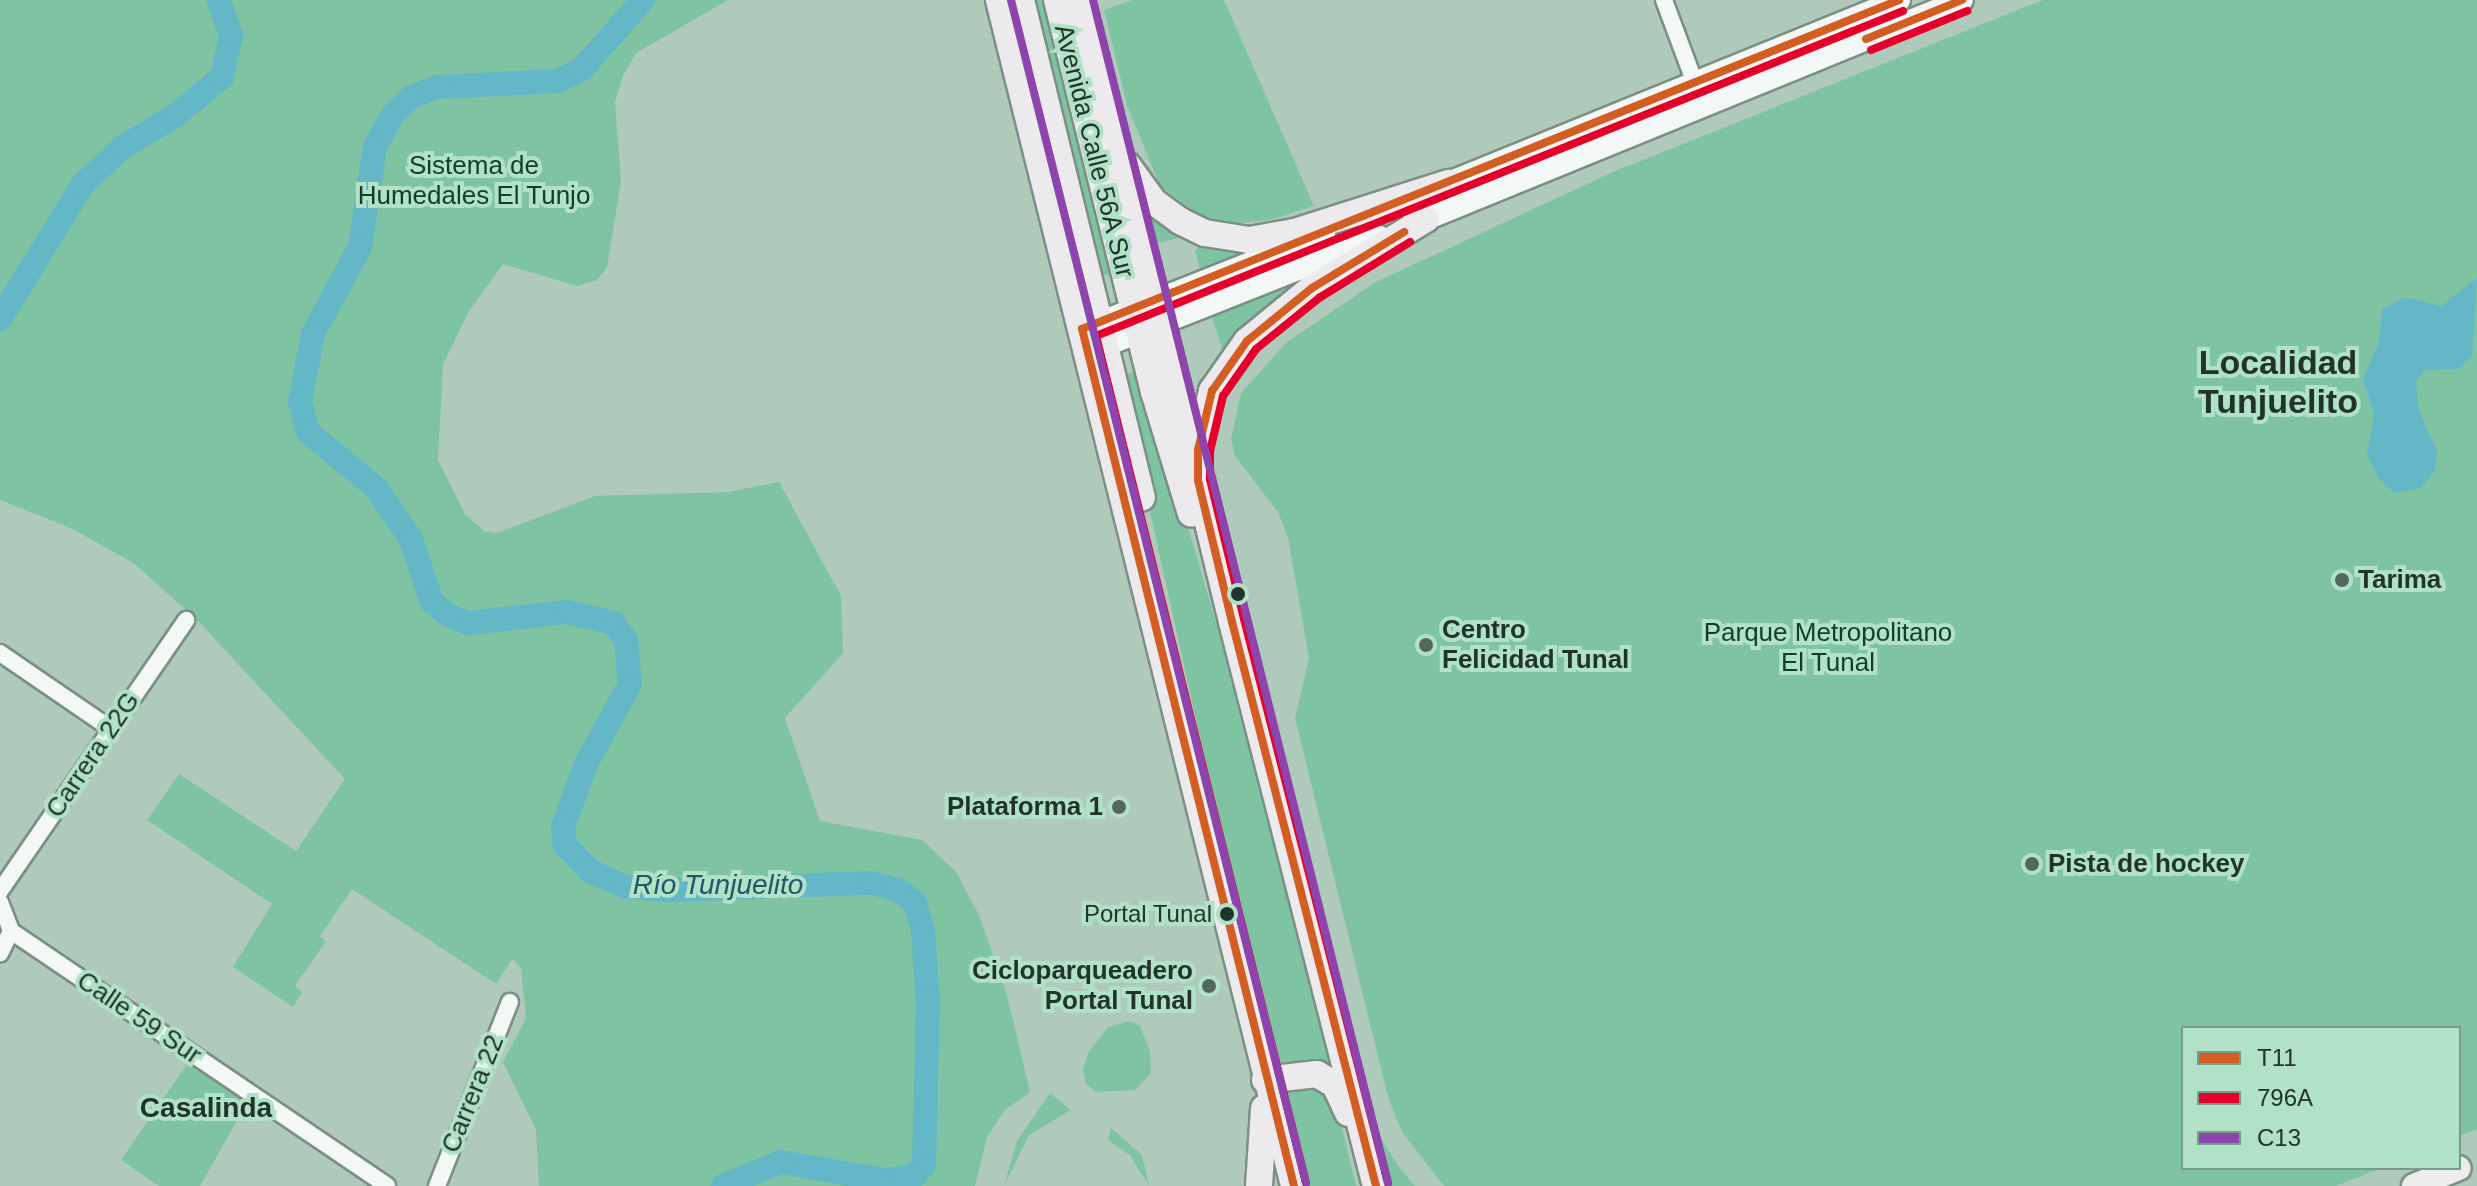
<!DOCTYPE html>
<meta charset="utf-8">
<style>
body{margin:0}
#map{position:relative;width:2477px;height:1186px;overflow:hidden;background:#afc9ba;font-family:Helvetica,sans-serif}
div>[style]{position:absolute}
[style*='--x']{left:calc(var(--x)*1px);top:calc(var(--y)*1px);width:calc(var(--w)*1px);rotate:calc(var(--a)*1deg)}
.green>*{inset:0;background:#7fc4a2}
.water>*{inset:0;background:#64b7c7}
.river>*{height:24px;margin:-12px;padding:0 12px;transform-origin:12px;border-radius:12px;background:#64b7c7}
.roads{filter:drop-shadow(2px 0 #7b8f84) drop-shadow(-2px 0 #7b8f84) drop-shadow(0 2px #7b8f84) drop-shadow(0 -2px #7b8f84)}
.minor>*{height:16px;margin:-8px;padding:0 8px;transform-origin:8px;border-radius:8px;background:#f3f7f5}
.secondary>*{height:22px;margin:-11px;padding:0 11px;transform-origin:11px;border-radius:11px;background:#f3f7f5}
.primary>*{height:24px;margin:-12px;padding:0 12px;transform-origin:12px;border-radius:12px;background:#ededee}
.trunk>*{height:26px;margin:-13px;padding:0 13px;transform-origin:13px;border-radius:13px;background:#eceaec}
.bus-1>*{height:8px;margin:-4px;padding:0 4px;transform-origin:4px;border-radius:4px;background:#d35e23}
.bus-2>*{height:8px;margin:-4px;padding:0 4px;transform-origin:4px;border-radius:4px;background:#e4002b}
.bus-3>*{height:8px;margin:-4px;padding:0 4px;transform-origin:4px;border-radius:4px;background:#8e44ad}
.dots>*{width:22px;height:22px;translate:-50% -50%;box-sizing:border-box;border:4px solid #b1e1c6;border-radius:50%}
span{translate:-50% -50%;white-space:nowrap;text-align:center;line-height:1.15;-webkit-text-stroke:8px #b1e1c6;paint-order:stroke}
.bus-label{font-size:24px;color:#21342a}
.right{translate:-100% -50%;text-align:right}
.street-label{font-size:26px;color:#21342a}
.park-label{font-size:26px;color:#0e3f29}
.poi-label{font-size:26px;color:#21342a;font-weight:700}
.left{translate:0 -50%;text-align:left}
.water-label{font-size:28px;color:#1e5869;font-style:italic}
.neighbourhood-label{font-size:28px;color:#21342a;font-weight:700}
.district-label{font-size:34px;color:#21342a;font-weight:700}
.legend{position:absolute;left:2181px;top:1026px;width:280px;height:144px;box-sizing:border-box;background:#b1e1c6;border:2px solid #779c88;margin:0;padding:10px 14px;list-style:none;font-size:24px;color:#21342a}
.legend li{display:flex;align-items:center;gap:16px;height:40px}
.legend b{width:40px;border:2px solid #779c88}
</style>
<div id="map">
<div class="green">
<i style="clip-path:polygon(0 0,728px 0,636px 53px,622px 78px,615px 103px,621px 182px,607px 267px,597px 280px,577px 286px,503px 264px,469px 311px,443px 365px,438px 460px,465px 514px,484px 531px,497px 533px,595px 496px,727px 492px,779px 482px,841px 596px,843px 653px,785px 718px,820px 821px,922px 840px,956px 872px,979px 915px,1007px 995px,1030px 1092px,1004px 1111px,987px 1137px,975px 1186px,539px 1186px,536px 1130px,503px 1062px,526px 1018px,521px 968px,512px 959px,496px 984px,352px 889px,320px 936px,326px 941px,295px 986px,302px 992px,293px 1007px,233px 967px,272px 904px,147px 820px,179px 774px,296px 851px,345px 779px,199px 622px,135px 564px,71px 528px,0 500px)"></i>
<i style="clip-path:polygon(1030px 0,1051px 0,1117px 272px,1102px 276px)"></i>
<i style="clip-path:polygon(1132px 0,1224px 0,1314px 206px,1273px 219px,1233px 224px,1201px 216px,1160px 186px,1127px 105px,1104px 10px)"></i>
<i style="clip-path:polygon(2043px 0,2477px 0,2477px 1129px,2459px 1136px,2459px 1028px,2183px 1028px,2183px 1168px,2381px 1168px,2336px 1186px,1444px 1186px,1402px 1132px,1388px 1097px,1295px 718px,1309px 658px,1288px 538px,1278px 512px,1235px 456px,1231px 439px,1241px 393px,1287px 342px,1376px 282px,1613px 172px)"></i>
<i style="clip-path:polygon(1135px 189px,1182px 231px,1178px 238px,1150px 245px)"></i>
<i style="clip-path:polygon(1205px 240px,1275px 244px,1201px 272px,1195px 251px)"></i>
<i style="clip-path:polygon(1336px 263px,1224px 353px,1211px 315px)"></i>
<i style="clip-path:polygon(1142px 370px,1284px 855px,1335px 1074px,1274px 1072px,1143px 480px,1123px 375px)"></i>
<i style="clip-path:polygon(1130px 1021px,1140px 1026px,1150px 1051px,1151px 1073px,1135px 1090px,1096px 1092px,1086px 1084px,1083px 1070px,1088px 1053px,1108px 1027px)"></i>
<i style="clip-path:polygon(188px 1063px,247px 1103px,200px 1186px,159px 1186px,121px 1160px)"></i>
<i style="clip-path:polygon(1305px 1078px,1335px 1098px,1356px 1186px,1304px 1186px,1276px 1085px)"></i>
<i style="clip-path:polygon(1050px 1093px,1071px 1110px,1029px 1135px,1004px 1186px,1017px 1141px)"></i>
<i style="clip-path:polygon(1111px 1128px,1142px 1155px,1149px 1186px,1130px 1155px,1108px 1140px)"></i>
<i style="clip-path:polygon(1374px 1128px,1399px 1167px,1415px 1186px,1392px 1186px)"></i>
</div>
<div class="water">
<i style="clip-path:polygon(2477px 278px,2472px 356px,2458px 369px,2425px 370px,2416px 381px,2419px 410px,2437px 452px,2435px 471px,2420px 488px,2395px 493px,2379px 479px,2367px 455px,2374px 414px,2363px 379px,2379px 342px,2382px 310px,2404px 297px,2441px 306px)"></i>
</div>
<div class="river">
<i style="--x:643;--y:0;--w:92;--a:131.5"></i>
<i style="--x:582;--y:69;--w:28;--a:154"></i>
<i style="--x:557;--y:81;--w:119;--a:177.1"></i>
<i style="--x:438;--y:87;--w:29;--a:160"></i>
<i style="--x:411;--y:97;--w:28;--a:135"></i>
<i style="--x:391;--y:117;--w:34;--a:118"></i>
<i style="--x:375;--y:147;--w:101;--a:98.5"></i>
<i style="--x:360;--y:247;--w:99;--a:118.4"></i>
<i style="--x:313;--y:334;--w:68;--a:101"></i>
<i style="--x:300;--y:401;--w:32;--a:76"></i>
<i style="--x:308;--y:432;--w:88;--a:39.5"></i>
<i style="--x:376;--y:488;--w:62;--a:55.5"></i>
<i style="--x:411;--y:539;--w:66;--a:71.6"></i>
<i style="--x:432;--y:602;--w:22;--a:39"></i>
<i style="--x:449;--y:616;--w:21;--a:19"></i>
<i style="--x:469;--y:623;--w:98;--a:-6.5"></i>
<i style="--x:566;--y:612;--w:49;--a:12.9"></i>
<i style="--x:614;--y:623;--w:22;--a:56"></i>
<i style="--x:626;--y:641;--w:43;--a:84.7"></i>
<i style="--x:630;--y:684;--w:91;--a:118.8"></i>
<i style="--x:586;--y:764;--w:67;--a:110.1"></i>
<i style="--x:563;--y:827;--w:18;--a:84"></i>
<i style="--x:565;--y:845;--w:36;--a:46"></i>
<i style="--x:590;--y:871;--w:39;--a:24"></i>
<i style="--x:626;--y:887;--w:42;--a:4.1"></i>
<i style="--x:668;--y:890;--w:204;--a:-2"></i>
<i style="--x:872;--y:883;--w:27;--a:15"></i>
<i style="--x:898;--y:890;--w:21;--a:37"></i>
<i style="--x:915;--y:903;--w:29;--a:74"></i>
<i style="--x:923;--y:931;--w:71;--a:86"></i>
<i style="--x:928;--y:1002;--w:163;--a:91.4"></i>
<i style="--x:924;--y:1165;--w:15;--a:132"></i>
<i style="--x:914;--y:1176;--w:30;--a:172"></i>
<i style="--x:884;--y:1180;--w:105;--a:-170.1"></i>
<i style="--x:781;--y:1162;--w:63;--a:157.5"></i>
<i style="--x:0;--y:319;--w:158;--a:-58.4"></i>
<i style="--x:83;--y:184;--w:54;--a:-42.8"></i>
<i style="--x:123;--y:147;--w:61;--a:-30.8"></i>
<i style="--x:175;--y:116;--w:61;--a:-39.7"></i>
<i style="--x:222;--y:77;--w:43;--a:-77.9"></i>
<i style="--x:231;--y:35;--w:37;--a:-110"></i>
</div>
<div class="roads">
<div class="minor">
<i style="--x:1664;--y:0;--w:112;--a:69.6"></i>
<i style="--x:0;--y:653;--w:135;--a:34.4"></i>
<i style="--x:0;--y:891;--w:329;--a:-55.5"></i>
<i style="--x:0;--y:902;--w:31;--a:69"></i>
<i style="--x:11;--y:931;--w:25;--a:116"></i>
<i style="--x:11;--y:931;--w:454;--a:34.1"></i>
<i style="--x:437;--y:1186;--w:198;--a:-68.4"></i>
</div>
<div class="secondary">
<i style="--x:1434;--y:189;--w:502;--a:-22.12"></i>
<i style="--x:1411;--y:225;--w:595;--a:-22.21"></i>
<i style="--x:1084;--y:329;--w:258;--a:-21.6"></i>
<i style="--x:1091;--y:351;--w:310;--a:-21.6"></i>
</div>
<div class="primary">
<i style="--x:2414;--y:1186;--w:48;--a:-21.8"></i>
</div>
<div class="trunk">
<i style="--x:999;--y:0;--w:1222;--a:76.03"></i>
<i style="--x:1021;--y:0;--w:512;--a:76.34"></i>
<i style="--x:1057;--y:0;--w:404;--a:76.1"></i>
<i style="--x:1154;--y:392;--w:127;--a:73.1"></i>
<i style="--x:1081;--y:0;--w:640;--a:76.35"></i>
<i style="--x:1232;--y:622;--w:582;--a:75.68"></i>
<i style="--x:1127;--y:165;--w:46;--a:53.9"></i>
<i style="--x:1154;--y:202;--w:32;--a:36"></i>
<i style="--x:1180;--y:221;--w:28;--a:26"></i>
<i style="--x:1205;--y:233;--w:45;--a:9"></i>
<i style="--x:1249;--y:240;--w:47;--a:-9.9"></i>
<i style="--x:1295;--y:232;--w:162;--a:-17.7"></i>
<i style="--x:1198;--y:452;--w:63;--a:-77.1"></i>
<i style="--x:1212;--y:391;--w:61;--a:-55"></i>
<i style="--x:1247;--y:341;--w:84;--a:-39.2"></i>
<i style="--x:1312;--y:288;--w:133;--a:-31.2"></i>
<i style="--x:1265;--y:1080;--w:52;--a:-6.6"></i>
<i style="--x:1317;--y:1074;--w:21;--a:31"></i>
<i style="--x:1335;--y:1085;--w:31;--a:65"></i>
<i style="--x:1259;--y:1186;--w:78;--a:-86.3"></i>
</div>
</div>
<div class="bus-1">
<i style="--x:1866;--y:39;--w:104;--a:-22.1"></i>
<i style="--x:1294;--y:1186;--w:883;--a:-103.89"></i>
<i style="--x:1082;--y:329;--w:881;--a:-21.93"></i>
<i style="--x:1376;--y:1186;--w:582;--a:-104.32"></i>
<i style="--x:1232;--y:622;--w:146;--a:-103.5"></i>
<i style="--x:1198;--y:480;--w:30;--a:-90"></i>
<i style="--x:1198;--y:450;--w:61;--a:-76.7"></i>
<i style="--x:1212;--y:391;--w:61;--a:-55"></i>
<i style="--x:1247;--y:341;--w:84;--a:-39.2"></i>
<i style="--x:1312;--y:288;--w:108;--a:-31.3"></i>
</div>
<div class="bus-2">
<i style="--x:1871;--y:50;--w:104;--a:-22.1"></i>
<i style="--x:1306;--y:1183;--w:873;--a:-103.92"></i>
<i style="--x:1096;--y:336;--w:870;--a:-21.94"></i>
<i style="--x:1388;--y:1183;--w:582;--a:-104.32"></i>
<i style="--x:1244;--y:619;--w:144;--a:-103.7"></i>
<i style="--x:1210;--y:479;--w:28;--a:-90"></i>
<i style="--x:1210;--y:451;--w:57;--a:-76.7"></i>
<i style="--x:1223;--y:396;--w:57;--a:-54.9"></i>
<i style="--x:1256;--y:349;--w:81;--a:-39"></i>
<i style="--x:1319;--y:298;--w:107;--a:-31.6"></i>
</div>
<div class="bus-3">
<i style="--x:1011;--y:0;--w:1219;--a:76"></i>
<i style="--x:1093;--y:0;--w:1219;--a:76"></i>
</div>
<div class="dots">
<i style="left:2342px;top:580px;background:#53685c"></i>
<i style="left:1238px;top:594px;background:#21342a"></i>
<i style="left:1426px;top:645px;background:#53685c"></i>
<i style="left:1119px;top:807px;background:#53685c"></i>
<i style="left:2032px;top:864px;background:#53685c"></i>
<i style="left:1227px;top:914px;background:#21342a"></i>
<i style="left:1209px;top:986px;background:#53685c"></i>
</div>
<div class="bus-label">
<span class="right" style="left:1212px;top:914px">Portal Tunal</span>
</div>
<div class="street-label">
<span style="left:1094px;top:151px;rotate:76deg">Avenida Calle 56A Sur</span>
<span style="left:93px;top:755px;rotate:-56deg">Carrera 22G</span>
<span style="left:139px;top:1018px;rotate:34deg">Calle 59 Sur</span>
<span style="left:473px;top:1094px;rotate:-68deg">Carrera 22</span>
</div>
<div class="park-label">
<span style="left:474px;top:181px">Sistema de<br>Humedales El Tunjo</span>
<span style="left:1828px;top:648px">Parque Metropolitano<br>El Tunal</span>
</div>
<div class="poi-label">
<span class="left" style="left:2358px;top:580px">Tarima</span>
<span class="left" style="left:1442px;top:645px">Centro<br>Felicidad Tunal</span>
<span class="right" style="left:1103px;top:807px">Plataforma 1</span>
<span class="left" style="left:2048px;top:864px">Pista de hockey</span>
<span class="right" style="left:1193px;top:986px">Cicloparqueadero<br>Portal Tunal</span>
</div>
<div class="water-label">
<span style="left:718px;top:885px">Río Tunjuelito</span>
</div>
<div class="neighbourhood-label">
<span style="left:206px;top:1108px">Casalinda</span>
</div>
<div class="district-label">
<span style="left:2278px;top:382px">Localidad<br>Tunjuelito</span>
</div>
<ul class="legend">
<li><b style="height:10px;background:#d35e23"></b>T11</li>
<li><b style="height:10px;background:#e4002b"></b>796A</li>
<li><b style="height:10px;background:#8e44ad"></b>C13</li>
</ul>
</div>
